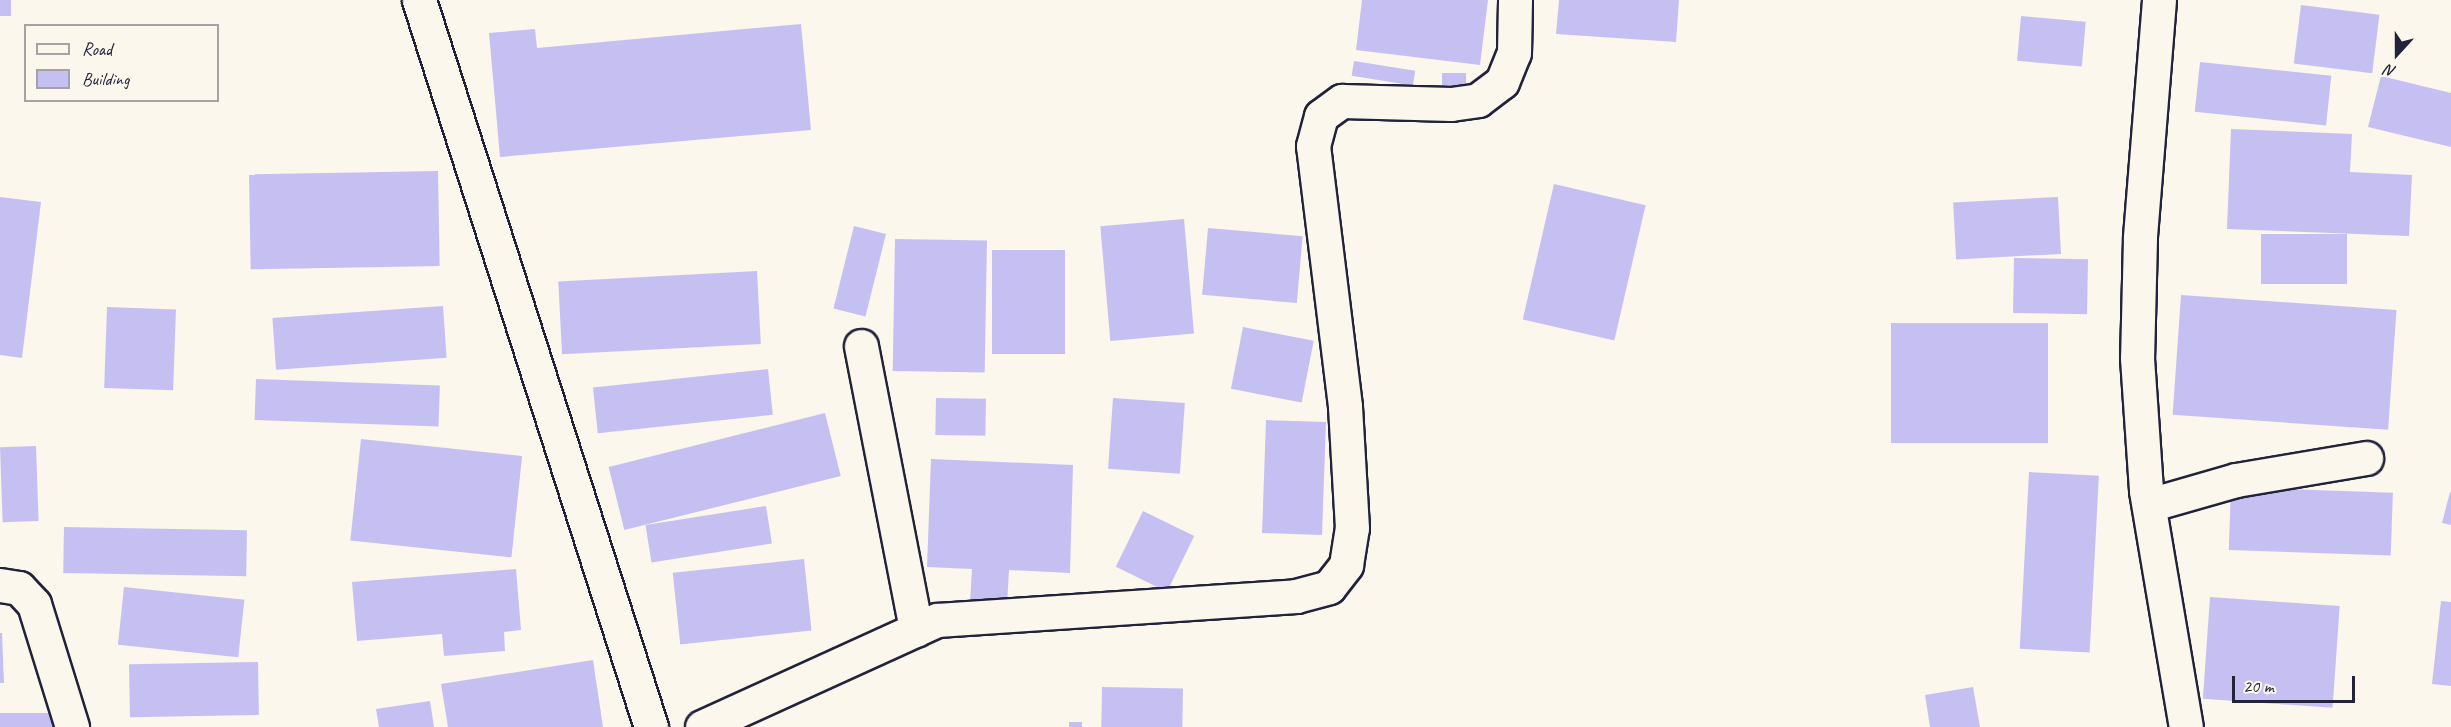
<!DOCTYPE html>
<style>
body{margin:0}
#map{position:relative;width:2451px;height:727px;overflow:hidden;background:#fbf7ec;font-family:Caveat,sans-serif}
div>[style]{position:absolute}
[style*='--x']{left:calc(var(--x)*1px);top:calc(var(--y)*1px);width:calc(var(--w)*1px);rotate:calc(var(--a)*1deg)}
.building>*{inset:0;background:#c6c0f2;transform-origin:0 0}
.roads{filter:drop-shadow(2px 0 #22223b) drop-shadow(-2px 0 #22223b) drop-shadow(0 2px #22223b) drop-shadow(0 -2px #22223b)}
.minor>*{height:33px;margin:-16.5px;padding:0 16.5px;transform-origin:16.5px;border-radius:16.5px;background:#fbf7ec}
span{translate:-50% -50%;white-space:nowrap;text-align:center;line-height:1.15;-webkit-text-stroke:4.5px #fbf7ec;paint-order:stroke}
.legend{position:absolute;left:24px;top:24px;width:195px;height:78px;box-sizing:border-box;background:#fbf7ec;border:2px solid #a4a2a5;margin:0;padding:8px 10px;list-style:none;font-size:18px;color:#22223b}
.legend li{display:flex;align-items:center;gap:12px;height:30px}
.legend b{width:30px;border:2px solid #a4a2a5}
.north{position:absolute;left:2367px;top:24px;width:60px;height:60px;-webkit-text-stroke:4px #fbf7ec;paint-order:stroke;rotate:201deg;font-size:16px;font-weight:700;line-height:24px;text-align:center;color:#22223b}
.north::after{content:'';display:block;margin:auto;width:21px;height:27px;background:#22223b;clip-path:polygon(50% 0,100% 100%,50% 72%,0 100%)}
.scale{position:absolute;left:2232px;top:676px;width:123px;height:27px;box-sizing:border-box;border:3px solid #22223b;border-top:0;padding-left:8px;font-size:18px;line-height:21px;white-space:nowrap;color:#22223b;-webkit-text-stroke:4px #fbf7ec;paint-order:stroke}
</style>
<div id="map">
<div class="building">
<i style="left:0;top:0;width:11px;height:16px"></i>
<i style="clip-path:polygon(1362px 0,1488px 0,1480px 65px,1356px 50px)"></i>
<i style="clip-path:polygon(1559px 0,1679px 0,1676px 42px,1556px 34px)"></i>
<i style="left:2301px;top:5px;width:79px;height:59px;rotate:7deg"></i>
<i style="left:2021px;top:16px;width:65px;height:45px;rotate:5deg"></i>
<i style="clip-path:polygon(801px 24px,811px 130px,500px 157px,489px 33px,535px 29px,537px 48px)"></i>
<i style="left:1354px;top:61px;width:62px;height:15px;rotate:9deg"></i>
<i style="left:2200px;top:62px;width:132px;height:50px;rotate:6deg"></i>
<i style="left:1442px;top:73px;width:24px;height:14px"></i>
<i style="clip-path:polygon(2381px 76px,2451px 93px,2451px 147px,2368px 127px)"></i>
<i style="clip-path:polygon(2231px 129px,2352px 134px,2350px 172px,2412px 175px,2409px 236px,2227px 229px)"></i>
<i style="left:438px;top:171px;width:95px;height:189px;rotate:89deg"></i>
<i style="left:1554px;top:184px;width:94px;height:139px;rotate:13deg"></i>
<i style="clip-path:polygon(0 197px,41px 202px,22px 358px,0 355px)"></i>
<i style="left:2058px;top:197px;width:57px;height:105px;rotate:87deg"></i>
<i style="left:1184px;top:219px;width:115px;height:84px;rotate:85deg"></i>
<i style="left:854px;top:226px;width:33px;height:85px;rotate:14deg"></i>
<i style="left:1208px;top:228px;width:95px;height:67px;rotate:5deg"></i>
<i style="left:2261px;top:234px;width:86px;height:50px"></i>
<i style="left:895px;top:239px;width:92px;height:132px;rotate:1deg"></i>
<i style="left:992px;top:250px;width:73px;height:104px"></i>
<i style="left:2014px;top:258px;width:74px;height:55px;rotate:1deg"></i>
<i style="left:757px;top:271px;width:73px;height:199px;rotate:87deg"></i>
<i style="left:2181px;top:295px;width:216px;height:120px;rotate:4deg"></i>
<i style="left:443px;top:306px;width:52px;height:171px;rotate:86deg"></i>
<i style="left:107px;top:307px;width:69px;height:81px;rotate:2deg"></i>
<i style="left:1891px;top:323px;width:157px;height:120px"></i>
<i style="left:1243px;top:327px;width:72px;height:63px;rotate:11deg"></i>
<i style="left:768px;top:369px;width:46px;height:176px;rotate:84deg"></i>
<i style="left:256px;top:379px;width:184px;height:41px;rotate:2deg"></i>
<i style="left:936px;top:398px;width:50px;height:37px;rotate:1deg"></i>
<i style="left:1113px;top:398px;width:72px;height:71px;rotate:4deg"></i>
<i style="left:825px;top:413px;width:65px;height:223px;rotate:76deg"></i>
<i style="left:1266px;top:420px;width:60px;height:113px;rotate:2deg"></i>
<i style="left:361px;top:439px;width:162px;height:102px;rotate:6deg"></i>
<i style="left:36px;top:446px;width:75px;height:36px;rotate:88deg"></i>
<i style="clip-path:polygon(931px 459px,1073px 465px,1070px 573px,1009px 570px,1007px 605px,970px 603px,972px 569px,927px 567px)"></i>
<i style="left:2029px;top:472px;width:70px;height:177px;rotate:3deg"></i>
<i style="left:2231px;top:487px;width:162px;height:63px;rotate:2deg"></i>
<i style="clip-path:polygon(2450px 492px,2451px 493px,2451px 525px,2442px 523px)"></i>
<i style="left:766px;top:506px;width:38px;height:122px;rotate:81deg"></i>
<i style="left:1143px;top:511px;width:57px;height:62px;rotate:26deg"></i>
<i style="left:64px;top:527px;width:183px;height:46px;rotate:1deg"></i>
<i style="left:804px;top:559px;width:72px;height:132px;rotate:84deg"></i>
<i style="clip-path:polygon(516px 569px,521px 630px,504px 632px,505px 651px,444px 656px,442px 634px,357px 641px,352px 582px)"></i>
<i style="left:124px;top:587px;width:121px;height:58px;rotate:6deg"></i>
<i style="left:2210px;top:597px;width:130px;height:102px;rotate:4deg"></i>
<i style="clip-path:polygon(2441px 601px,2451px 602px,2451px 686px,2432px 684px)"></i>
<i style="clip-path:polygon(0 633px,2px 633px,4px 683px,0 683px)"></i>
<i style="clip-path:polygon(593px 660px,603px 727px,448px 727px,441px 684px)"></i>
<i style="left:258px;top:662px;width:53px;height:129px;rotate:89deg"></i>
<i style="left:1102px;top:687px;width:81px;height:40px;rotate:1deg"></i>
<i style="clip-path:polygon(1973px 687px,1980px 727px,1930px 727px,1925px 695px)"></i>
<i style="clip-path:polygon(430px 701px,434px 727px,379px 727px,376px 709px)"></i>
<i style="left:54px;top:713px;width:14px;height:54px;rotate:90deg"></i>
<i style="left:1069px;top:722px;width:13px;height:5px"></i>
</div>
<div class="roads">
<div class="minor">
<i style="--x:419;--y:0;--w:763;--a:72.3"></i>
<i style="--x:2159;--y:0;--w:239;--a:94.6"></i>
<i style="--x:2140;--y:238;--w:120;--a:91.4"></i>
<i style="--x:2137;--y:358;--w:133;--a:86.1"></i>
<i style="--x:2146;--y:491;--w:239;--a:80.4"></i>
<i style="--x:861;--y:346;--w:289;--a:79"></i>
<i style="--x:2149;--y:505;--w:91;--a:-16"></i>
<i style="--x:2236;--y:480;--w:132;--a:-9.6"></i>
<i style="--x:0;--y:585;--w:19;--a:9"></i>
<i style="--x:19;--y:588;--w:22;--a:47"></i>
<i style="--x:34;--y:604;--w:129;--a:72.8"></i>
<i style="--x:702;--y:727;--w:258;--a:-24.5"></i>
<i style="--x:937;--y:620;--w:360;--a:-3.8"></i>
<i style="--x:1296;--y:596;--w:34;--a:-15"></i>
<i style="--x:1329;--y:587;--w:28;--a:-52"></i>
<i style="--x:1346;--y:565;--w:37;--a:-81"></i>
<i style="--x:1352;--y:528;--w:122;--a:-93.3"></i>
<i style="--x:1345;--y:406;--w:262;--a:-97"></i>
<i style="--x:1313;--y:146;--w:31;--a:-75"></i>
<i style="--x:1321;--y:116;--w:26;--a:-36"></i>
<i style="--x:1342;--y:101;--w:109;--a:1.6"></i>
<i style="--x:1451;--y:104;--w:27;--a:-8"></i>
<i style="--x:1478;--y:100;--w:30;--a:-37"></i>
<i style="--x:1502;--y:82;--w:31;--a:-68"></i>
<i style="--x:1514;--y:53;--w:53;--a:-88.9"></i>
</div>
</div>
<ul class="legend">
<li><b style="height:8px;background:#fbf7ec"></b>Road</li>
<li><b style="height:16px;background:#c6c0f2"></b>Building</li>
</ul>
<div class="north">N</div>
<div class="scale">20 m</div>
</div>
